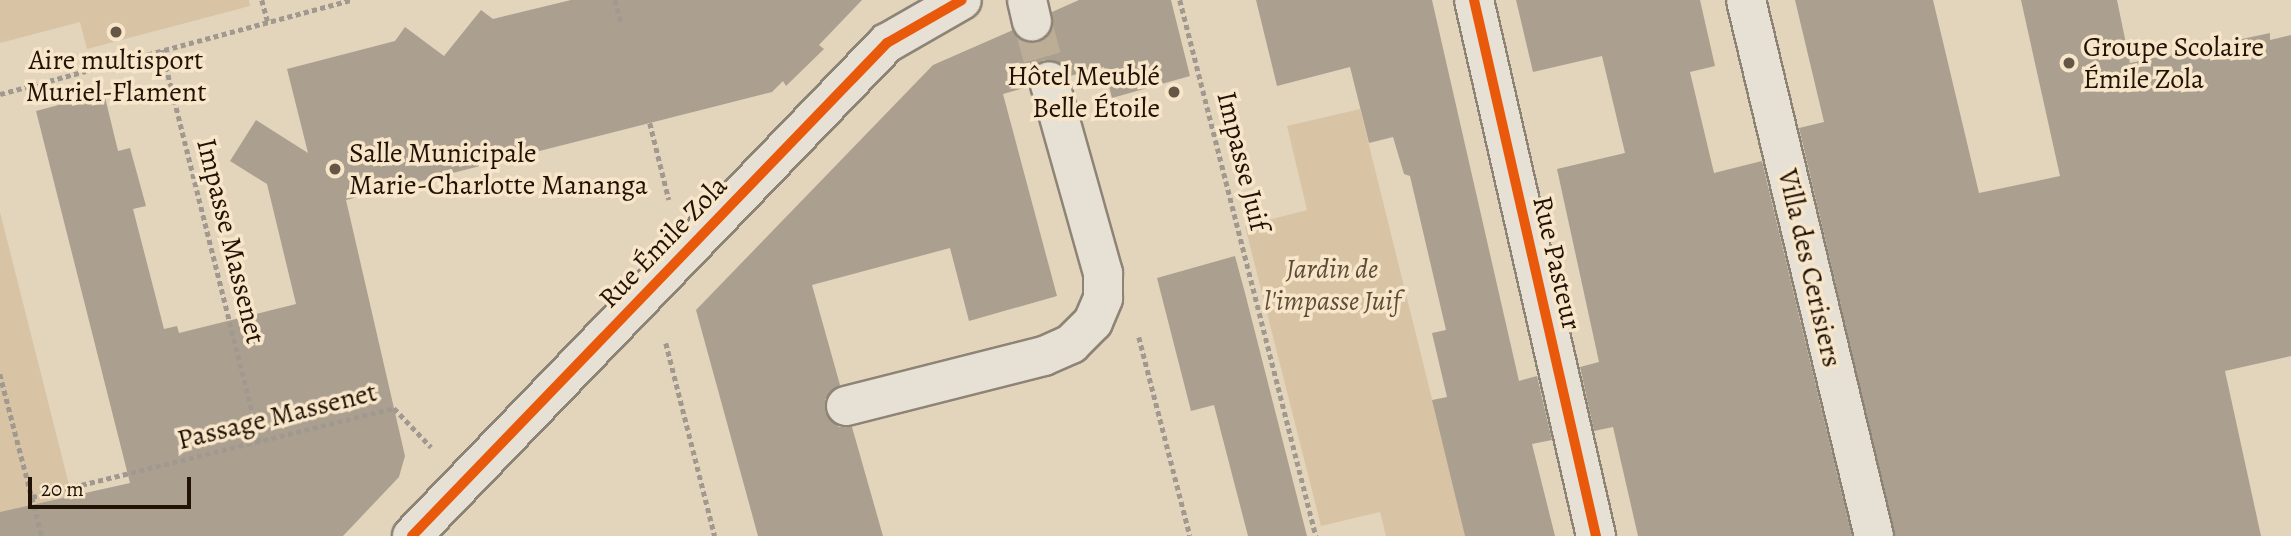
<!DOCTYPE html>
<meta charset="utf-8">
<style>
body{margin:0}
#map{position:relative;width:2291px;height:536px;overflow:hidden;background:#e3d4bc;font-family:Alegreya,serif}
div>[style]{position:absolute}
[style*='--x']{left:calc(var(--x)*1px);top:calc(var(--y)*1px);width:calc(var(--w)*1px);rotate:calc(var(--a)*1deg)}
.green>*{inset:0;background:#d8c4a4}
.building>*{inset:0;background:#aba090}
.minor-tunnel>*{height:38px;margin-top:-19px;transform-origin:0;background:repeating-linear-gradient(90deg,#bcad97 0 38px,transparent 0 57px)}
.path>*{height:4.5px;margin-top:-2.25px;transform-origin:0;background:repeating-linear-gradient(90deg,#a19990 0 5px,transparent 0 8.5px)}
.roads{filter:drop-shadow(2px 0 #8e8476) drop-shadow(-2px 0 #8e8476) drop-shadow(0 2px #8e8476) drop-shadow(0 -2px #8e8476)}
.minor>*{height:38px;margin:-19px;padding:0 19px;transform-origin:19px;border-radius:19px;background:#e7e0d5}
.cycleway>*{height:10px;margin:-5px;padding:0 5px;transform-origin:5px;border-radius:5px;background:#e8590c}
.dots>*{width:19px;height:19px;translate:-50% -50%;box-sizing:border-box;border:4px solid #f7e6ca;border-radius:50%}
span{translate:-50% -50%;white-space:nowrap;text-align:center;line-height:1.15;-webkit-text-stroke:7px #f7e6ca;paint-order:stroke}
.poi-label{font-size:28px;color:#221205}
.left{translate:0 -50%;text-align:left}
.right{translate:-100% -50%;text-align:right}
.street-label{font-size:28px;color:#221205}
.park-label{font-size:28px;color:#5f4b36;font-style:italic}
.scale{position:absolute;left:28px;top:477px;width:163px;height:32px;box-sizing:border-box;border:4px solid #221205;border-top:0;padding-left:9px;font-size:21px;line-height:24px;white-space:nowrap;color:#221205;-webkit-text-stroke:5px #f7e6ca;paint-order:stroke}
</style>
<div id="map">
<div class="green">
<i style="clip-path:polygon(0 0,249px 0,250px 6px,87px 49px,80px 22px,0 43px)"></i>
<i style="clip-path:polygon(1360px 109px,1466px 536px,1386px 536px,1380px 512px,1321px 526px,1245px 226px,1307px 210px,1287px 126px)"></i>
<i style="clip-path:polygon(0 212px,82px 536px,0 536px)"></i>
</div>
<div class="building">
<i style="clip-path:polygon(571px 0,862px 0,819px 45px,824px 49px,786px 86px,783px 81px,772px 92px,346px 200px,405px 456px,399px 477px,343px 536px,0 536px,0 512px,130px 483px,36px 111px,104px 93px,118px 151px,130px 148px,146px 206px,133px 209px,164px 329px,177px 326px,179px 333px,296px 304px,267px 184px,230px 161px,256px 120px,308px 153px,287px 69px,395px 41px,405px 27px,444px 56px,481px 10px,493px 19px)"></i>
<i style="clip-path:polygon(1079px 0,1171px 0,1190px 76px,1112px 98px,1104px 67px,1070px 76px,1064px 65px,1044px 60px,1033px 66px,1028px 87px,1003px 94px,1057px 296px,969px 321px,950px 248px,812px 285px,840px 385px,825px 399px,825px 412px,839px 427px,852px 427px,883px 536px,758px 536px,696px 310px,933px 65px,1013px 30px,1025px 42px,1038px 42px,1053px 28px,1052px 12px)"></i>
<i style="clip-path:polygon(1256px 0,1432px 0,1519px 381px,1537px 376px,1552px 440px,1532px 444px,1555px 536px,1465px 536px,1432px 400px,1447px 397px,1432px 333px,1446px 330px,1410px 176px,1404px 174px,1393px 137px,1369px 143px,1350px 67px,1277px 86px)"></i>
<i style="clip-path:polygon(1516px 0,1700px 0,1715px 66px,1690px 72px,1714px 173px,1762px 161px,1852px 536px,1638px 536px,1613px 427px,1594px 431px,1580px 367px,1599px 362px,1557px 169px,1625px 153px,1602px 56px,1533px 72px)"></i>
<i style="clip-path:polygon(1795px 0,1933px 0,1979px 193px,2060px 176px,2021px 0,2117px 0,2130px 63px,2270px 33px,2270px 40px,2291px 35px,2291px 356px,2225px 371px,2261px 536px,1895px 536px,1799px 128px,1824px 122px)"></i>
<i style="clip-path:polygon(1235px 256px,1245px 293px,1307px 536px,1248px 536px,1214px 405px,1191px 411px,1157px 278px)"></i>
</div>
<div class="minor-tunnel">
<i style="--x:1032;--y:21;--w:62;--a:74.2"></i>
</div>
<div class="path">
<i style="--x:262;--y:0;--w:23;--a:75"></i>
<i style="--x:615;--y:0;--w:24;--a:75"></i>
<i style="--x:1180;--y:0;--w:553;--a:75.76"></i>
<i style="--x:162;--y:50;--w:404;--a:76"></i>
<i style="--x:0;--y:94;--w:363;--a:-15"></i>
<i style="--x:650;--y:123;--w:79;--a:76.1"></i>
<i style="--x:1139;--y:337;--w:205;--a:75.6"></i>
<i style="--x:666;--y:343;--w:199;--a:75.8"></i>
<i style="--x:0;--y:374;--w:167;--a:75.5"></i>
<i style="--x:32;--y:497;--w:373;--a:-13.8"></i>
<i style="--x:394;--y:408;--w:54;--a:46.5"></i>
</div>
<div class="roads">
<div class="minor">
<i style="--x:1027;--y:0;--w:22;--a:77"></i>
<i style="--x:1474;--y:0;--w:550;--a:77.18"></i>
<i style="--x:1746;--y:0;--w:551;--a:76.57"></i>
<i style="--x:846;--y:406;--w:204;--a:-14.2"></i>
<i style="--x:1044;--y:356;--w:30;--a:-24"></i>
<i style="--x:1071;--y:344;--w:31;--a:-45"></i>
<i style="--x:1093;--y:322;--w:26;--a:-67"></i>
<i style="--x:1103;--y:298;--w:25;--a:-90"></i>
<i style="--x:1103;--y:273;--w:199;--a:-105.7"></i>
<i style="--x:412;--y:536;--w:685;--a:-46.07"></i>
<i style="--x:887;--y:43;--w:86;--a:-29.8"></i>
</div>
</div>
<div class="cycleway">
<i style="--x:1474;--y:0;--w:550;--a:77.18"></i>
<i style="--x:412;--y:536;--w:685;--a:-46.07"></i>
<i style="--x:887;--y:43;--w:86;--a:-29.8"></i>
</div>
<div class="dots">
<i style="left:116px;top:32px;background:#665645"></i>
<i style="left:2069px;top:63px;background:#665645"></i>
<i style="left:1174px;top:92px;background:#665645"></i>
<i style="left:335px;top:169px;background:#665645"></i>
</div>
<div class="poi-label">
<span class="left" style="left:2083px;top:63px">Groupe Scolaire<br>Émile Zola</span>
<span style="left:116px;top:76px">Aire multisport<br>Muriel-Flament</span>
<span class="right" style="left:1160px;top:92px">Hôtel Meublé<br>Belle Étoile</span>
<span class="left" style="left:349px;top:169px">Salle Municipale<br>Marie-Charlotte Mananga</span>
</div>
<div class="street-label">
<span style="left:1243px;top:161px;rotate:76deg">Impasse Juif</span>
<span style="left:231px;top:241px;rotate:76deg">Impasse Massenet</span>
<span style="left:663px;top:242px;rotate:-46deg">Rue Émile Zola</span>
<span style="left:1557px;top:263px;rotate:77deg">Rue Pasteur</span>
<span style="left:1810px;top:268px;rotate:77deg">Villa des Cerisiers</span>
<span style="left:277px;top:416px;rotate:-14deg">Passage Massenet</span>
</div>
<div class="park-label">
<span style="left:1332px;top:285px">Jardin de<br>l'impasse Juif</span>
</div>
<div class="scale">20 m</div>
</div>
